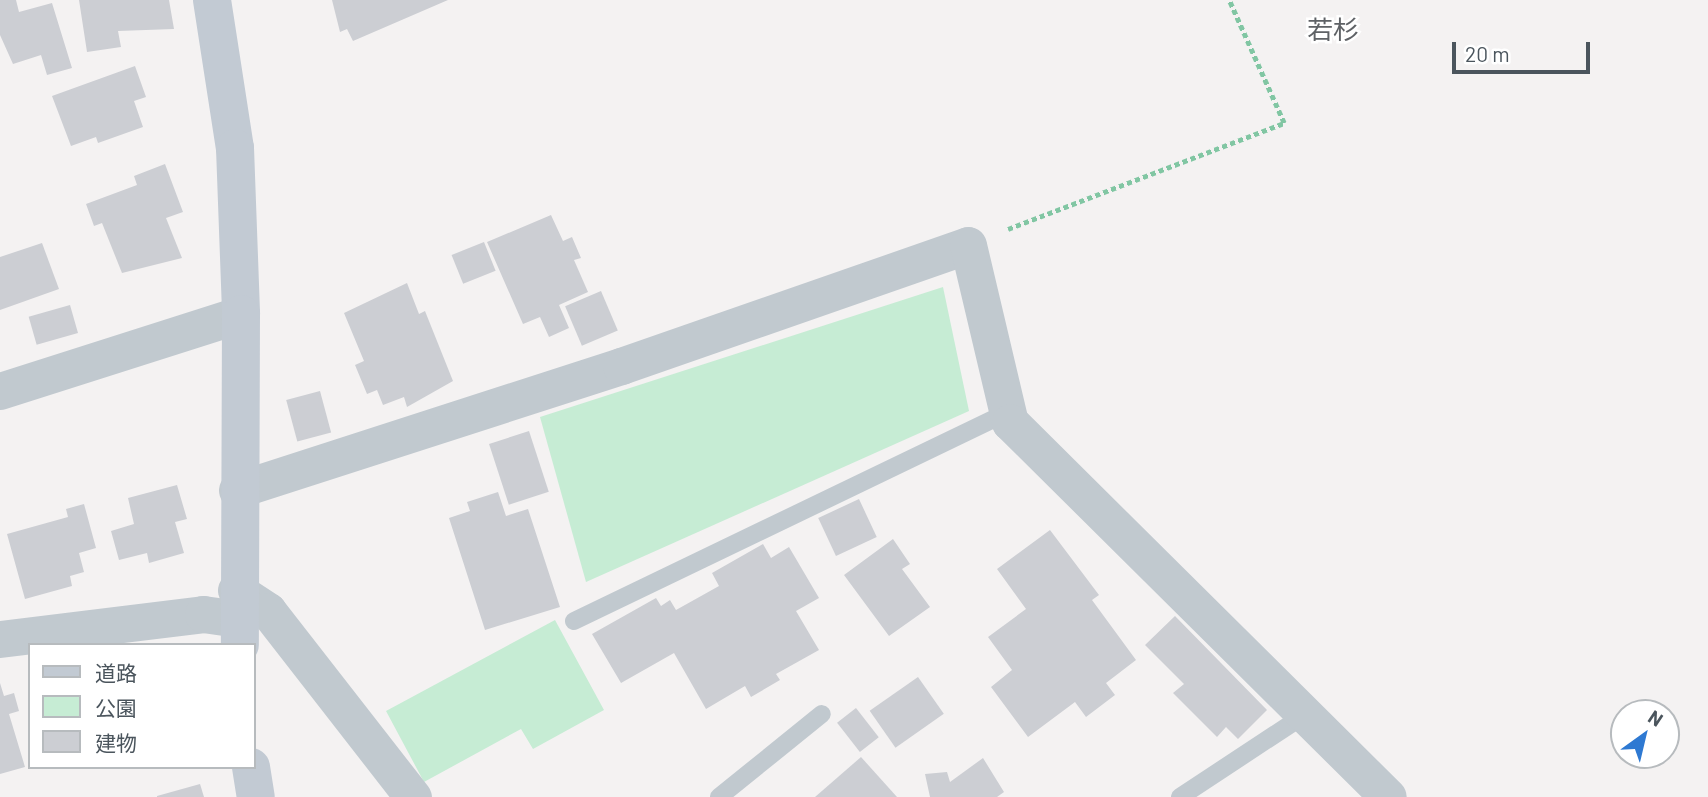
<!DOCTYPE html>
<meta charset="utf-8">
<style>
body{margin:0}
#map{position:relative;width:1708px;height:797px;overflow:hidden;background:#f4f2f2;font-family:Barlow,"Noto Sans JP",sans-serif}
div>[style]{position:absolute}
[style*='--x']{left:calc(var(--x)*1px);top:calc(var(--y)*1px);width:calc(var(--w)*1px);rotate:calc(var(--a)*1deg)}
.green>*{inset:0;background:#c6ecd4}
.building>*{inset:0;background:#ccced3;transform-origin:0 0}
.path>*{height:4.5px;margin-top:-2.25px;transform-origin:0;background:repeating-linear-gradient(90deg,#81c6a3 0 5px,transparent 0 8.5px)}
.lane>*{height:18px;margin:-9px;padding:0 9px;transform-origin:9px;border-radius:9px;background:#c1c9cf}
.street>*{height:37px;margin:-18.5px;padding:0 18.5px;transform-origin:18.5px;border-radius:18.5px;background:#c1c9cf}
.secondary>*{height:38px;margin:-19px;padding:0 19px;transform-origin:19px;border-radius:19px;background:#c2cad3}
span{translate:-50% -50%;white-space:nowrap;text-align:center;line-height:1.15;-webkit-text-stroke:5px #fff;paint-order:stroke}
.neighbourhood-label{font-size:26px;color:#5f6266}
.legend{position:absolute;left:28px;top:643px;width:228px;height:126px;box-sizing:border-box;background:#fff;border:2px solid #b7bbbe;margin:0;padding:9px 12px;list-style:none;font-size:21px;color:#4b555d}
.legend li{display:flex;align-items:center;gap:14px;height:35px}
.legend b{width:35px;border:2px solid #b7bbbe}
.north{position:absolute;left:1610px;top:699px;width:70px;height:70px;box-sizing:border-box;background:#fff;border:2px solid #b7bbbe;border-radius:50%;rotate:34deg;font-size:19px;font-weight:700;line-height:28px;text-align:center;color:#4b555d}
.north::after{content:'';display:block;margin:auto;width:24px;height:32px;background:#2e79d2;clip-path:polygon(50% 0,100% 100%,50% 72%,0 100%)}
.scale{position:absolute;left:1452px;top:42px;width:138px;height:32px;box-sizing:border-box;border:4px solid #4b555d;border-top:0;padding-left:9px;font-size:21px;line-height:24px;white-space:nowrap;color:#4b555d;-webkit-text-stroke:5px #fff;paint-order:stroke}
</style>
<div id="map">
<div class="green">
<i style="clip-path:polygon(943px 287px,969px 411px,586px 582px,540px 417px)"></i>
<i style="clip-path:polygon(555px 620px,604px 710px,533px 749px,521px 729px,424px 782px,386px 711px)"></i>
</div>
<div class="building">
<i style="clip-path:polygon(0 0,16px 0,19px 12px,52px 3px,72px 68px,47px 75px,41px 55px,13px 64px,0 35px)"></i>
<i style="clip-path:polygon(79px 0,169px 0,174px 29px,118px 31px,121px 47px,87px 52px)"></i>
<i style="clip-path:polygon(332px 0,448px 0,353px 41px,347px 29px,340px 32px)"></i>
<i style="clip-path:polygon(135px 66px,146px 97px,134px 101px,143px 127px,98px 143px,96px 137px,71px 146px,52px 96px)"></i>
<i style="clip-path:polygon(165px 164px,183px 212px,166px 218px,182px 258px,122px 273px,102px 223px,94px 226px,86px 204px,137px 185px,134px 176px)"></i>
<i style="clip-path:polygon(551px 215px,563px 241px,572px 237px,581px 258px,574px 260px,588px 292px,559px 305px,569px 328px,549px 337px,540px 317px,523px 324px,487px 242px)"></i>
<i style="left:484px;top:242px;width:31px;height:35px;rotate:68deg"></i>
<i style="clip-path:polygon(42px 243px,59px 289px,0 310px,0 257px)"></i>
<i style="clip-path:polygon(407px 283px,419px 314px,425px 311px,453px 381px,407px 407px,404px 397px,383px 405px,377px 390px,367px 394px,355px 365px,364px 361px,344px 313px)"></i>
<i style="left:601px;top:291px;width:43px;height:39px;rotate:67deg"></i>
<i style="left:70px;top:305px;width:29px;height:43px;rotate:74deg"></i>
<i style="left:320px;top:391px;width:43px;height:35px;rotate:75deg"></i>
<i style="left:529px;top:431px;width:64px;height:42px;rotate:72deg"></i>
<i style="clip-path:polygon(177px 485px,187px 519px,175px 522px,184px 553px,149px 563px,147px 553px,119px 560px,111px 531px,134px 524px,128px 498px)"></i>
<i style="clip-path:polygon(498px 492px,506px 516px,528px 509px,560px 607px,485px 630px,449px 518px,470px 511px,467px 502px)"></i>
<i style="left:859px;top:499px;width:42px;height:45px;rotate:65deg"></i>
<i style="clip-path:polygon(84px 504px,96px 548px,79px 553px,84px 572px,70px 576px,72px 586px,25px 599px,7px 534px,68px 517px,66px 509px)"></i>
<i style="clip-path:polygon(1050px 530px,1099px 595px,1092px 600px,1136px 660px,1106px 683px,1115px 695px,1086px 717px,1075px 702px,1028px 737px,991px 687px,1012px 670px,988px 637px,1026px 609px,997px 569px)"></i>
<i style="clip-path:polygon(893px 539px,910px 564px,902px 569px,930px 607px,889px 636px,844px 575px)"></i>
<i style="clip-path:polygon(763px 544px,771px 558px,789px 547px,819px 598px,796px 611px,819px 650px,776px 674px,780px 680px,751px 697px,745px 686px,706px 709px,674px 653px,621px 683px,592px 634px,656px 598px,661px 606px,670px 600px,676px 610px,719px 586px,712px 573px)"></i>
<i style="clip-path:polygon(1175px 616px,1267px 710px,1238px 739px,1226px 727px,1217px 737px,1173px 693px,1184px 684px,1145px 645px)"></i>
<i style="left:918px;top:677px;width:45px;height:59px;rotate:55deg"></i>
<i style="clip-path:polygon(0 683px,4px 696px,14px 693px,19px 711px,9px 714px,25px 767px,0 774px)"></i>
<i style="left:856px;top:708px;width:37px;height:24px;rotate:52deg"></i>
<i style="clip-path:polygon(861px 757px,897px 797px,815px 797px)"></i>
<i style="clip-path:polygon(983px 758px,1004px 792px,997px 797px,930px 797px,925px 774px,947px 772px,950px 782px)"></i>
<i style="clip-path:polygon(200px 784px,204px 797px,157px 797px,157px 796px)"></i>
</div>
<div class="path">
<i style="--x:1008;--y:229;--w:296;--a:-21"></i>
<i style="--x:1284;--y:123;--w:135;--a:-114.1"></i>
</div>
<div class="lane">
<i style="--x:574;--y:621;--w:482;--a:-25.7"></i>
<i style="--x:719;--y:797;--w:132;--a:-38.9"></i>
<i style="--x:1180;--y:797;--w:151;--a:-33.4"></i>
</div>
<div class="street">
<i style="--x:0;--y:391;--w:253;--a:-17.7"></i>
<i style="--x:237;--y:490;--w:404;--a:-17.9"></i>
<i style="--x:621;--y:366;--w:367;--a:-19.2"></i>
<i style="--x:968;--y:245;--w:182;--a:76.7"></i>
<i style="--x:1010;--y:422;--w:532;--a:44.77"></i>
<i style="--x:236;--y:590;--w:38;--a:33"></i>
<i style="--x:268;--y:611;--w:236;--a:52.1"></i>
<i style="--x:0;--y:639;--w:205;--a:-7"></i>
<i style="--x:203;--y:614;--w:35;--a:8"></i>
</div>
<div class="secondary">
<i style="--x:212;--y:0;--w:150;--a:81.2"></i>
<i style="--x:235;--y:148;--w:166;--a:87.9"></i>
<i style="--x:241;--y:314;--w:331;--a:90.2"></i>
<i style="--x:251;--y:767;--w:30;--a:81"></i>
</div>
<div class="neighbourhood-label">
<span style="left:1333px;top:29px">若杉</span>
</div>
<ul class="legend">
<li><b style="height:9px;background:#c2cad3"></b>道路</li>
<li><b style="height:19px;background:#c6ecd4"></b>公園</li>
<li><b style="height:19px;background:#ccced3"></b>建物</li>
</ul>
<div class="north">N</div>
<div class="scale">20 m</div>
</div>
